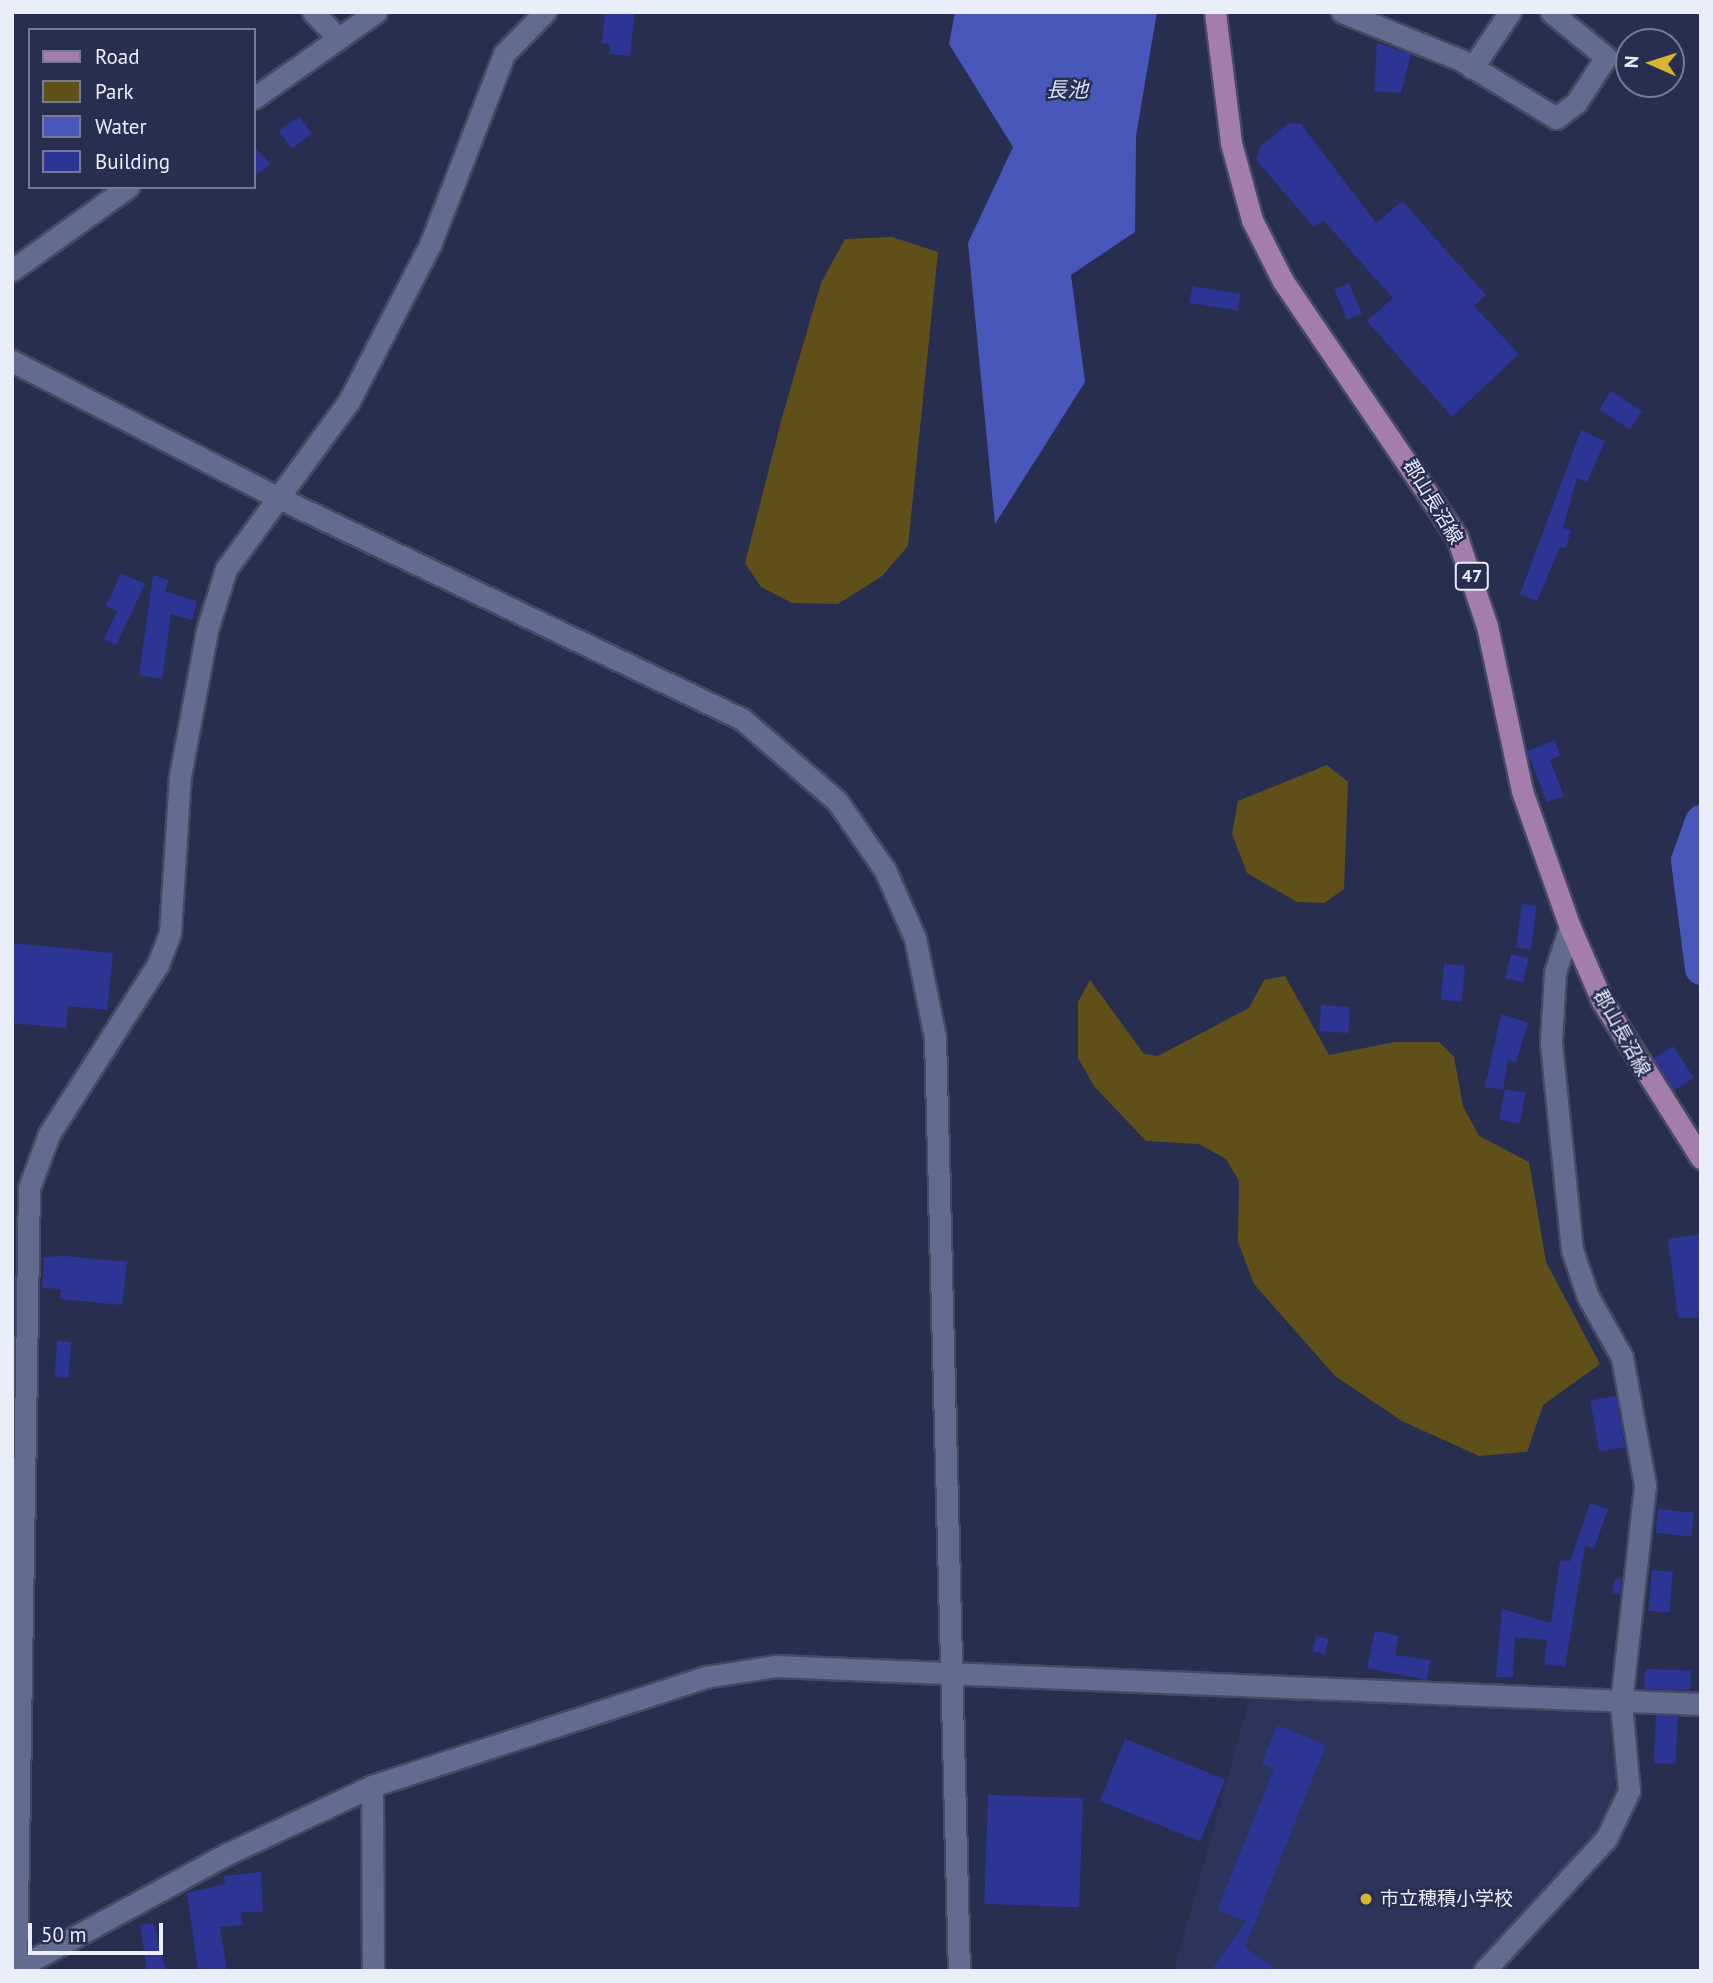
<!DOCTYPE html>
<meta charset="utf-8">
<style>
body{margin:0}
#map{position:relative;width:1713px;height:1983px;overflow:hidden;background:#272e4f;font-family:"PT Sans","Noto Sans JP",sans-serif}
div>[style]{position:absolute}
[style*='--x']{left:calc(var(--x)*1px);top:calc(var(--y)*1px);width:calc(var(--w)*1px);rotate:calc(var(--a)*1deg)}
.built>*{inset:0;background:#2d345c}
.green>*{inset:0;background:#5f5019}
.water>*{inset:0;background:#4a57ba}
.river>*{height:33px;margin:-16.5px;padding:0 16.5px;transform-origin:16.5px;border-radius:16.5px;background:#4a57ba}
.building>*{inset:0;background:#2e3494;transform-origin:0 0}
.roads{filter:drop-shadow(2px 0 #454964) drop-shadow(-2px 0 #454964) drop-shadow(0 2px #454964) drop-shadow(0 -2px #454964)}
.minor>*{height:21px;margin:-10.5px;padding:0 10.5px;transform-origin:10.5px;border-radius:10.5px;background:#626b90}
.major>*{height:21px;margin:-10.5px;padding:0 10.5px;transform-origin:10.5px;border-radius:10.5px;background:#a37ead}
.dots>*{width:19px;height:19px;translate:-50% -50%;box-sizing:border-box;border:4px solid #272e4f;border-radius:50%}
span{translate:-50% -50%;white-space:nowrap;text-align:center;line-height:1.15;-webkit-text-stroke:5px #272e4f;paint-order:stroke}
.shield-label span{padding:2px 5px;background:#272e4f;border:2px solid;border-radius:5px;-webkit-text-stroke-width:0}
.shield-label{font-size:18px;color:#eaeefb;font-weight:700}
.street-label{font-size:19px;color:#eaeefb}
.poi-label{font-size:19px;color:#eaeefb}
.left{translate:0 -50%;text-align:left}
.water-label{font-size:21px;color:#d9e0fb;font-style:italic}
.frame{position:absolute;inset:0;border:14px solid #eaeefb;pointer-events:none}
.legend{position:absolute;left:28px;top:28px;width:228px;height:161px;box-sizing:border-box;background:#272e4f;border:2px solid #757b94;margin:0;padding:9px 12px;list-style:none;font-size:21px;color:#eaeefb}
.legend li{display:flex;align-items:center;gap:14px;height:35px}
.legend b{width:35px;border:2px solid #757b94}
.north{position:absolute;left:1615px;top:28px;width:70px;height:70px;box-sizing:border-box;background:#272e4f;border:2px solid #757b94;border-radius:50%;rotate:273deg;font-size:19px;font-weight:700;line-height:28px;text-align:center;color:#eaeefb}
.north::after{content:'';display:block;margin:auto;width:24px;height:32px;background:#d6b534;clip-path:polygon(50% 0,100% 100%,50% 72%,0 100%)}
.scale{position:absolute;left:28px;top:1923px;width:135px;height:32px;box-sizing:border-box;border:4px solid #eaeefb;border-top:0;padding-left:9px;font-size:21px;line-height:24px;white-space:nowrap;color:#eaeefb;-webkit-text-stroke:5px #272e4f;paint-order:stroke}
</style>
<div id="map">
<div class="built">
<i style="clip-path:polygon(1250px 1697px,1608px 1714px,1615px 1721px,1621px 1784px,1606px 1827px,1469px 1971px,1174px 1971px)"></i>
</div>
<div class="green">
<i style="clip-path:polygon(892px 237px,938px 252px,908px 546px,882px 576px,838px 604px,792px 603px,761px 587px,745px 563px,783px 414px,821px 283px,845px 239px)"></i>
<i style="clip-path:polygon(1327px 765px,1348px 782px,1344px 889px,1324px 903px,1297px 902px,1247px 873px,1232px 834px,1238px 801px)"></i>
<i style="clip-path:polygon(1285px 976px,1329px 1055px,1395px 1042px,1439px 1042px,1454px 1057px,1463px 1106px,1479px 1136px,1529px 1162px,1546px 1262px,1600px 1364px,1543px 1405px,1527px 1452px,1479px 1456px,1402px 1421px,1335px 1376px,1254px 1284px,1238px 1242px,1239px 1181px,1226px 1159px,1199px 1144px,1146px 1141px,1094px 1086px,1078px 1058px,1078px 1002px,1090px 980px,1144px 1054px,1158px 1056px,1249px 1008px,1264px 980px)"></i>
</div>
<div class="water">
<i style="clip-path:polygon(955px 12px,1157px 12px,1136px 136px,1135px 232px,1071px 275px,1085px 382px,995px 524px,968px 243px,1013px 147px,949px 44px)"></i>
</div>
<div class="river">
<i style="--x:1701;--y:821;--w:41;--a:109.7"></i>
<i style="--x:1687;--y:860;--w:109;--a:82.6"></i>
</div>
<div class="building">
<i style="clip-path:polygon(605px 12px,635px 12px,630px 56px,609px 54px,610px 44px,602px 43px)"></i>
<i style="clip-path:polygon(1377px 43px,1411px 54px,1401px 93px,1374px 91px)"></i>
<i style="left:299px;top:116px;width:22px;height:25px;rotate:54deg"></i>
<i style="clip-path:polygon(1289px 123px,1301px 124px,1376px 223px,1402px 201px,1486px 295px,1474px 306px,1519px 354px,1452px 417px,1367px 321px,1393px 298px,1323px 220px,1314px 227px,1256px 160px,1260px 147px)"></i>
<i style="clip-path:polygon(254px 147px,271px 164px,254px 176px)"></i>
<i style="left:1349px;top:283px;width:33px;height:16px;rotate:67deg"></i>
<i style="left:1192px;top:286px;width:49px;height:17px;rotate:9deg"></i>
<i style="left:1611px;top:391px;width:37px;height:22px;rotate:33deg"></i>
<i style="clip-path:polygon(1581px 430px,1605px 441px,1587px 482px,1577px 478px,1563px 528px,1571px 530px,1566px 548px,1560px 547px,1537px 601px,1520px 594px)"></i>
<i style="clip-path:polygon(121px 573px,145px 584px,116px 645px,104px 639px,117px 611px,106px 606px)"></i>
<i style="clip-path:polygon(153px 575px,169px 580px,165px 591px,197px 601px,192px 620px,171px 614px,162px 679px,139px 675px)"></i>
<i style="clip-path:polygon(1555px 740px,1560px 756px,1550px 760px,1564px 796px,1547px 802px,1527px 751px)"></i>
<i style="left:1522px;top:904px;width:15px;height:44px;rotate:8deg"></i>
<i style="clip-path:polygon(12px 943px,113px 953px,107px 1010px,68px 1006px,66px 1028px,12px 1023px)"></i>
<i style="left:1511px;top:954px;width:18px;height:25px;rotate:13deg"></i>
<i style="left:1444px;top:964px;width:21px;height:36px;rotate:5deg"></i>
<i style="left:1321px;top:1005px;width:29px;height:26px;rotate:4deg"></i>
<i style="clip-path:polygon(1501px 1014px,1528px 1023px,1516px 1062px,1508px 1060px,1503px 1090px,1485px 1087px)"></i>
<i style="left:1673px;top:1046px;width:38px;height:23px;rotate:57deg"></i>
<i style="left:1505px;top:1089px;width:21px;height:31px;rotate:11deg"></i>
<i style="clip-path:polygon(1701px 1234px,1701px 1318px,1678px 1318px,1668px 1239px)"></i>
<i style="clip-path:polygon(65px 1256px,127px 1262px,122px 1305px,60px 1299px,61px 1289px,42px 1288px,44px 1257px)"></i>
<i style="left:57px;top:1341px;width:14px;height:36px;rotate:4deg"></i>
<i style="left:1616px;top:1396px;width:52px;height:26px;rotate:80deg"></i>
<i style="clip-path:polygon(1590px 1503px,1608px 1509px,1594px 1549px,1585px 1545px,1565px 1667px,1544px 1664px,1547px 1640px,1515px 1637px,1513px 1677px,1496px 1677px,1502px 1609px,1551px 1623px,1560px 1560px,1570px 1561px)"></i>
<i style="left:1658px;top:1509px;width:36px;height:24px;rotate:6deg"></i>
<i style="left:1652px;top:1570px;width:21px;height:41px;rotate:5deg"></i>
<i style="clip-path:polygon(1615px 1578px,1621px 1579px,1620px 1595px,1613px 1593px)"></i>
<i style="clip-path:polygon(1375px 1631px,1399px 1636px,1395px 1655px,1430px 1660px,1427px 1680px,1367px 1668px)"></i>
<i style="left:1316px;top:1636px;width:13px;height:16px;rotate:13deg"></i>
<i style="left:1645px;top:1669px;width:46px;height:20px;rotate:2deg"></i>
<i style="left:1656px;top:1715px;width:22px;height:48px;rotate:3deg"></i>
<i style="clip-path:polygon(1277px 1725px,1326px 1745px,1245px 1947px,1279px 1971px,1211px 1971px,1246px 1921px,1217px 1910px,1274px 1769px,1262px 1764px)"></i>
<i style="left:1125px;top:1739px;width:108px;height:67px;rotate:22deg"></i>
<i style="left:988px;top:1795px;width:95px;height:109px;rotate:2deg"></i>
<i style="clip-path:polygon(261px 1872px,263px 1912px,241px 1912px,243px 1925px,220px 1927px,227px 1971px,198px 1971px,187px 1893px,225px 1884px,224px 1876px)"></i>
<i style="clip-path:polygon(154px 1923px,160px 1950px,166px 1971px,147px 1971px,140px 1925px)"></i>
</div>
<div class="roads">
<div class="minor">
<i style="--x:313;--y:12;--w:36;--a:46"></i>
<i style="--x:1342;--y:12;--w:128;--a:22"></i>
<i style="--x:1461;--y:60;--w:111;--a:31.4"></i>
<i style="--x:1556;--y:118;--w:25;--a:-37"></i>
<i style="--x:1576;--y:103;--w:55;--a:-56.9"></i>
<i style="--x:1606;--y:57;--w:71;--a:-140.7"></i>
<i style="--x:1472;--y:68;--w:68;--a:-55.8"></i>
<i style="--x:254;--y:98;--w:149;--a:-35.2"></i>
<i style="--x:12;--y:270;--w:143;--a:-35.6"></i>
<i style="--x:12;--y:361;--w:296;--a:27.2"></i>
<i style="--x:275;--y:496;--w:518;--a:25.53"></i>
<i style="--x:742;--y:719;--w:125;--a:40.8"></i>
<i style="--x:837;--y:801;--w:84;--a:55.2"></i>
<i style="--x:885;--y:870;--w:74;--a:66.2"></i>
<i style="--x:915;--y:938;--w:101;--a:78.6"></i>
<i style="--x:935;--y:1037;--w:934;--a:88.53"></i>
<i style="--x:372;--y:1786;--w:185;--a:89.7"></i>
<i style="--x:12;--y:1971;--w:245;--a:-28.6"></i>
<i style="--x:227;--y:1854;--w:160;--a:-25.1"></i>
<i style="--x:372;--y:1786;--w:350;--a:-18.1"></i>
<i style="--x:705;--y:1677;--w:71;--a:-8.9"></i>
<i style="--x:775;--y:1666;--w:927;--a:2.35"></i>
<i style="--x:16;--y:1971;--w:783;--a:-89.05"></i>
<i style="--x:29;--y:1188;--w:58;--a:-69.7"></i>
<i style="--x:49;--y:1134;--w:202;--a:-57.3"></i>
<i style="--x:158;--y:964;--w:33;--a:-69"></i>
<i style="--x:170;--y:933;--w:157;--a:-86.4"></i>
<i style="--x:180;--y:776;--w:148;--a:-79.5"></i>
<i style="--x:207;--y:630;--w:64;--a:-72.7"></i>
<i style="--x:226;--y:569;--w:208;--a:-53.8"></i>
<i style="--x:349;--y:401;--w:176;--a:-62.6"></i>
<i style="--x:430;--y:245;--w:205;--a:-68.8"></i>
<i style="--x:504;--y:54;--w:59;--a:-45.7"></i>
<i style="--x:1484;--y:1971;--w:180;--a:-47.3"></i>
<i style="--x:1606;--y:1839;--w:53;--a:-64.4"></i>
<i style="--x:1629;--y:1791;--w:88;--a:-95.2"></i>
<i style="--x:1621;--y:1703;--w:219;--a:-83.7"></i>
<i style="--x:1645;--y:1485;--w:130;--a:-100.2"></i>
<i style="--x:1622;--y:1357;--w:69;--a:-119.5"></i>
<i style="--x:1588;--y:1297;--w:50;--a:-108.8"></i>
<i style="--x:1572;--y:1250;--w:209;--a:-95.8"></i>
<i style="--x:1551;--y:1042;--w:70;--a:-86.7"></i>
<i style="--x:1555;--y:972;--w:47;--a:-71.6"></i>
</div>
<div class="major">
<i style="--x:1215;--y:12;--w:132;--a:83"></i>
<i style="--x:1231;--y:143;--w:80;--a:74.7"></i>
<i style="--x:1252;--y:220;--w:68;--a:63.1"></i>
<i style="--x:1283;--y:281;--w:310;--a:55.8"></i>
<i style="--x:1457;--y:537;--w:94;--a:71.4"></i>
<i style="--x:1487;--y:626;--w:169;--a:78"></i>
<i style="--x:1522;--y:791;--w:144;--a:70.6"></i>
<i style="--x:1570;--y:927;--w:81;--a:66.6"></i>
<i style="--x:1602;--y:1001;--w:186;--a:57.8"></i>
</div>
</div>
<div class="dots">
<i style="left:1366px;top:1899px;background:#d6b534"></i>
</div>
<div class="shield-label">
<span style="left:1472px;top:576px">47</span>
</div>
<div class="street-label">
<span style="left:1433px;top:502px;rotate:59deg">郡山長沼線</span>
<span style="left:1622px;top:1033px;rotate:61deg">郡山長沼線</span>
</div>
<div class="poi-label">
<span class="left" style="left:1380px;top:1899px">市立穂積小学校</span>
</div>
<div class="water-label">
<span style="left:1067px;top:90px">長池</span>
</div>
<div class="frame"></div>
<ul class="legend">
<li><b style="height:9px;background:#a37ead"></b>Road</li>
<li><b style="height:19px;background:#5f5019"></b>Park</li>
<li><b style="height:19px;background:#4a57ba"></b>Water</li>
<li><b style="height:19px;background:#2e3494"></b>Building</li>
</ul>
<div class="north">N</div>
<div class="scale">50 m</div>
</div>
